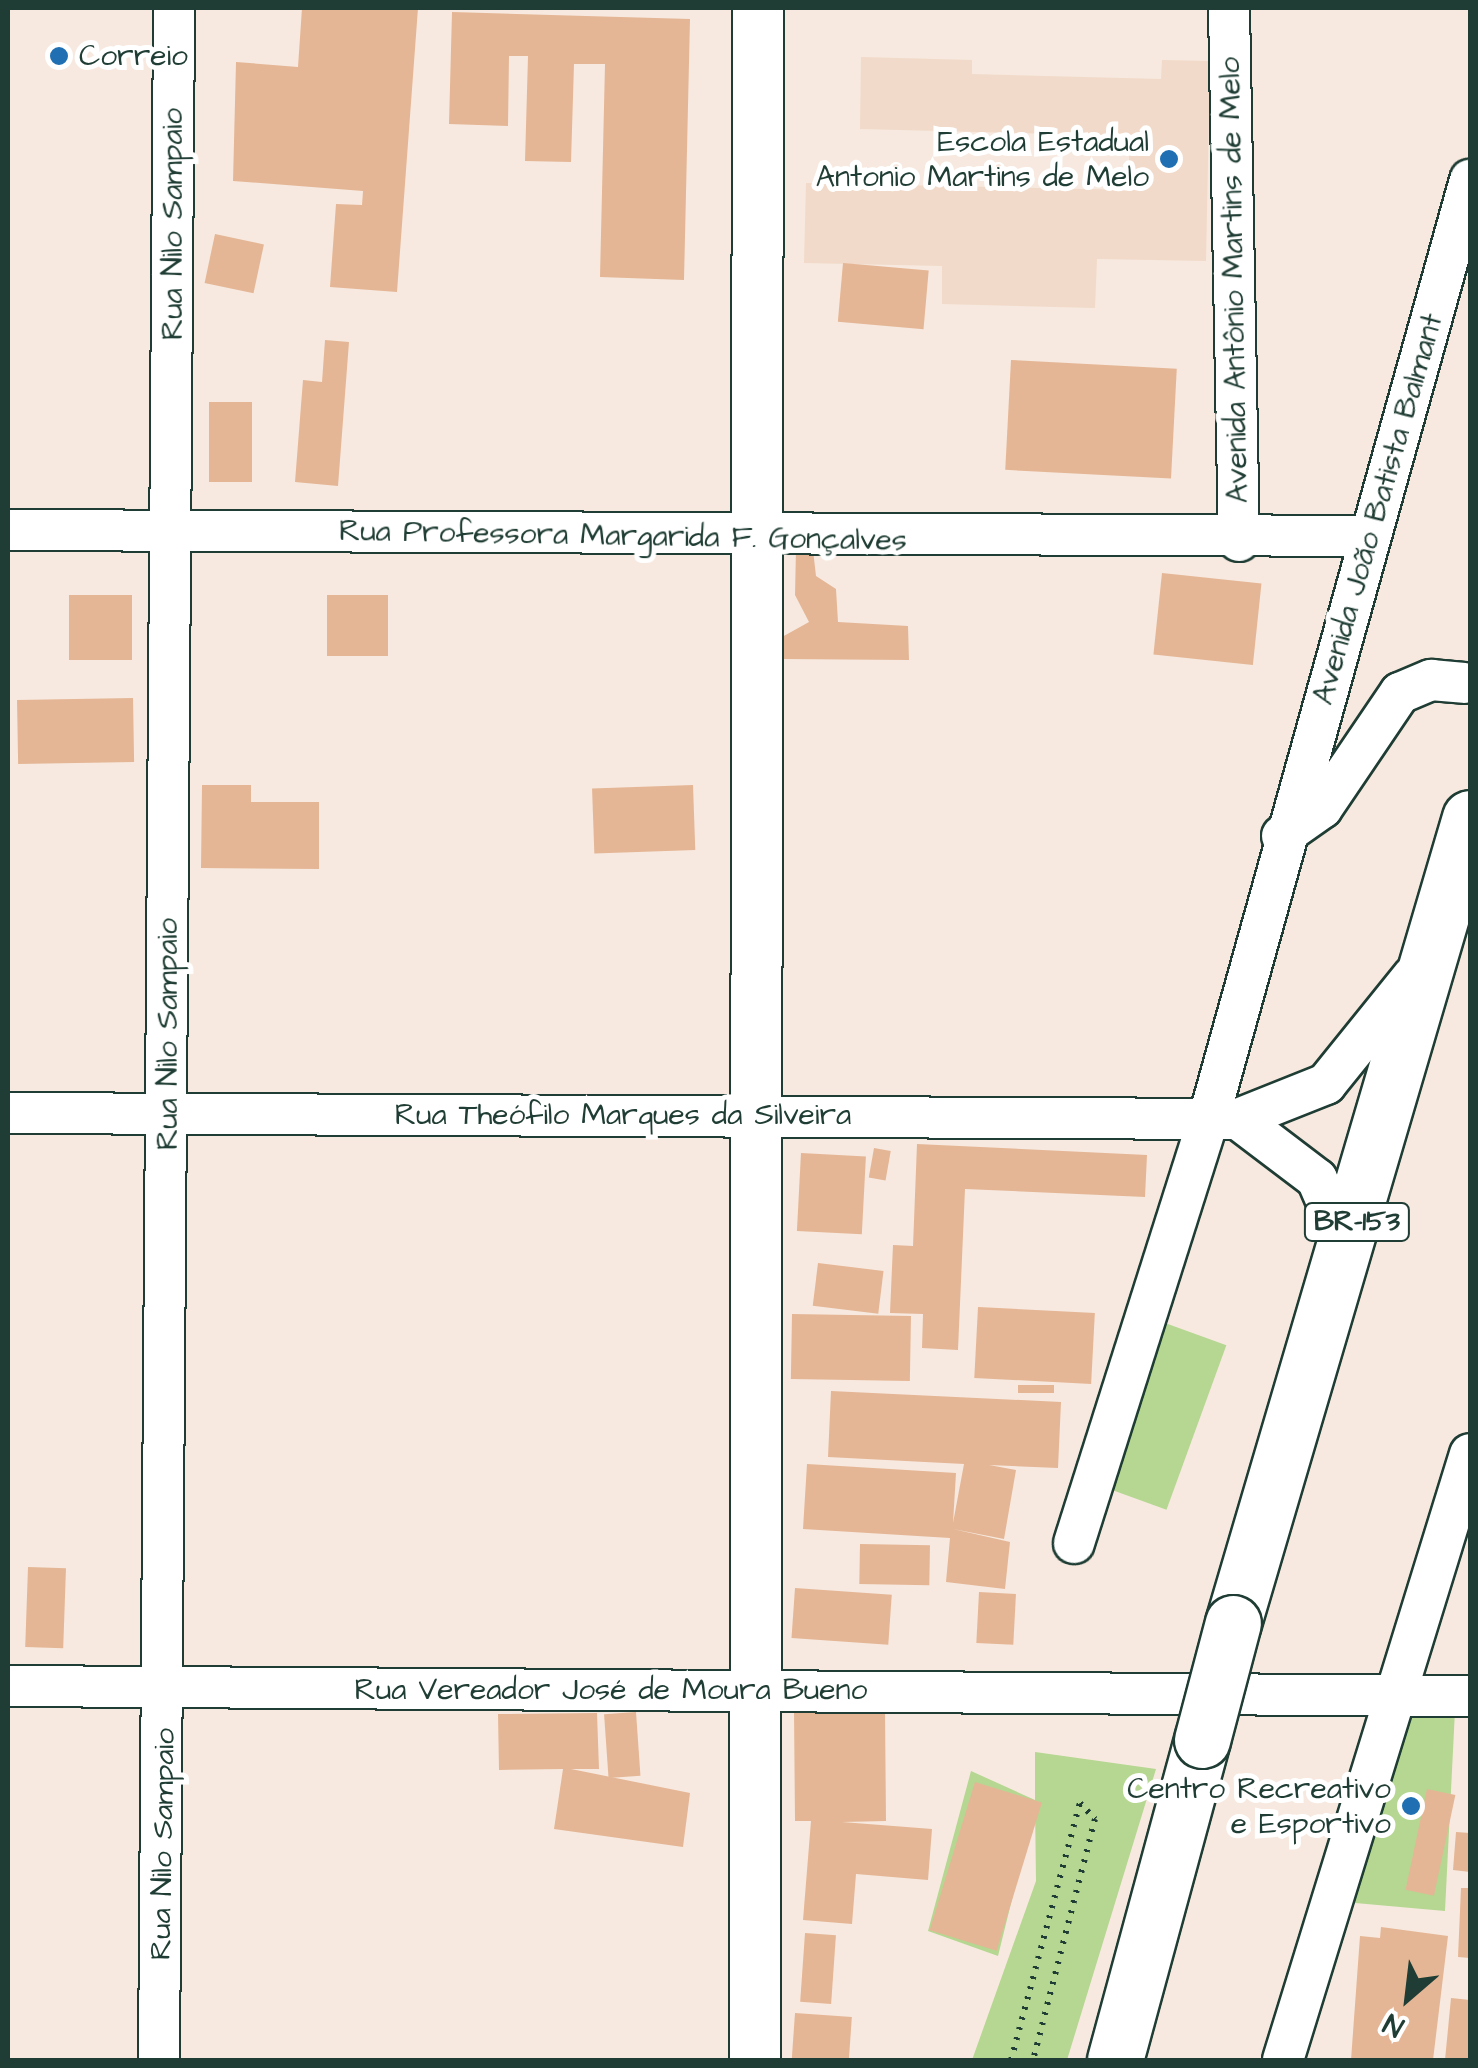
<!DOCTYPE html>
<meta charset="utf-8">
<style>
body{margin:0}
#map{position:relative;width:1478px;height:2068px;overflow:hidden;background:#f7e9df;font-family:"Architects Daughter",sans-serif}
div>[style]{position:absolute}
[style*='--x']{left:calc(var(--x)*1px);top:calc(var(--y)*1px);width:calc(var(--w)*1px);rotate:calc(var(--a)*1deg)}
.built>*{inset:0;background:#f1dac9}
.green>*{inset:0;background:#b5d791;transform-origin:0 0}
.building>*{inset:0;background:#e4b695;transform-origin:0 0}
.path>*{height:6px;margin-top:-3px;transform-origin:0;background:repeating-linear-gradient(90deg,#1f3d34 0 2.5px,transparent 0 10.5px)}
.roads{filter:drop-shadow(2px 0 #1f3d34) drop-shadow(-2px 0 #1f3d34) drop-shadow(0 2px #1f3d34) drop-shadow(0 -2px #1f3d34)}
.minor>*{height:40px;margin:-20px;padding:0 20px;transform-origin:20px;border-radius:20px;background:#fff}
.tertiary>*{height:50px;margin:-25px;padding:0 25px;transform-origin:25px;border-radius:25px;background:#fff}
.trunk>*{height:55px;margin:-27.5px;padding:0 27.5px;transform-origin:27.5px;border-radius:27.5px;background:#fff}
.bridges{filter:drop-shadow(2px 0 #1f3d34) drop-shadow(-2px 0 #1f3d34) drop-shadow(0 2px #1f3d34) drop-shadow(0 -2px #1f3d34)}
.trunk-bridge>*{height:55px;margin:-27.5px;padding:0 27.5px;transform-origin:27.5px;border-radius:27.5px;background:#fff}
.dots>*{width:28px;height:28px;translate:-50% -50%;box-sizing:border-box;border:5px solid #fff;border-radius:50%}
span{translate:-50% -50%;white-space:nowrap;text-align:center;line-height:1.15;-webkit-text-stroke:10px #fff;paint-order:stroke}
.shield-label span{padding:2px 8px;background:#fff;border:2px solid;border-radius:8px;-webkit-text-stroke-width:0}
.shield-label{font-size:28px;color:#1f3d34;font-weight:700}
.poi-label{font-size:30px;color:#1f3d34}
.left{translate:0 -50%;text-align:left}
.right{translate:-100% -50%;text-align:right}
.street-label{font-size:30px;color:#1f3d34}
.frame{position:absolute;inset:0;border:10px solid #1f3d34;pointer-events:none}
.north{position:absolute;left:1358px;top:1948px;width:100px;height:100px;-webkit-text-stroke:8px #fff;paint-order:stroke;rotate:208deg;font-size:28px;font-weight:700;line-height:40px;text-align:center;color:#1f3d34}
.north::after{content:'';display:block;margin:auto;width:35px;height:45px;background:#1f3d34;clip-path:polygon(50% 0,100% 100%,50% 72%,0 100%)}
</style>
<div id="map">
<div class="built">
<i style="clip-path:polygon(861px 57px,972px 60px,972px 74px,1161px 79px,1162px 60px,1210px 61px,1206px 261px,1097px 259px,1095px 308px,942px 304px,942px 266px,804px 263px,806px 183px,1129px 190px,1129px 136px,860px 129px)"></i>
</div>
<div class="green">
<i style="left:1154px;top:1319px;width:77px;height:175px;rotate:20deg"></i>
<i style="clip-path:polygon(1403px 1704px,1455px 1710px,1445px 1911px,1344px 1902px)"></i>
<i style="clip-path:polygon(1035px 1752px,1156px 1769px,1067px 2060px,972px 2060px,1036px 1881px,1035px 1806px,998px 1956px,928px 1931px,971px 1771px,1035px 1800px)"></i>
</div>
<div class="building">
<i style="clip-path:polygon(302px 8px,418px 8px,397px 292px,330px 287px,336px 204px,362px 205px,363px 191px,233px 181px,236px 62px,298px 67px)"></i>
<i style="clip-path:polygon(452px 12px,690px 19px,684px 280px,600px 277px,605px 64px,574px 64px,571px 162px,525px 161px,528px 56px,509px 56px,508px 126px,449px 124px)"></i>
<i style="left:215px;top:234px;width:50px;height:50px;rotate:12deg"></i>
<i style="left:843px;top:263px;width:86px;height:59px;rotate:5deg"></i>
<i style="clip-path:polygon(325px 340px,349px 342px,338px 486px,295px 482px,303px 380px,322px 382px)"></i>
<i style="left:1011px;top:360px;width:166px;height:110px;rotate:3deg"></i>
<i style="left:252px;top:402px;width:80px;height:43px;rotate:90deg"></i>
<i style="clip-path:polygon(796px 548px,813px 550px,816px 576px,836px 589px,838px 622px,908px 626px,909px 660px,782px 659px,782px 637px,809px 622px,795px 595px)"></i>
<i style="left:1162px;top:573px;width:100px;height:82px;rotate:6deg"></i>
<i style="left:69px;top:595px;width:63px;height:65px"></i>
<i style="left:327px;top:595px;width:61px;height:61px"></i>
<i style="left:133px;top:698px;width:64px;height:116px;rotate:89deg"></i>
<i style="clip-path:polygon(202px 785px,251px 785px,251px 802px,319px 802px,319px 869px,201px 868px)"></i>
<i style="left:693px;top:785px;width:65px;height:101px;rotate:88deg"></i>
<i style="clip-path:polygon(917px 1144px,1147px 1155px,1145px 1197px,965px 1189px,958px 1350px,922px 1348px,923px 1314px,890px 1313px,893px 1245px,913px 1246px)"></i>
<i style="left:874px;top:1148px;width:17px;height:30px;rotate:10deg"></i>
<i style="left:801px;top:1153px;width:65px;height:78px;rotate:3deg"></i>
<i style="left:818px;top:1263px;width:66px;height:43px;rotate:7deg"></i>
<i style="left:978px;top:1307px;width:117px;height:71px;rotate:3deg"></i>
<i style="left:792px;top:1314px;width:119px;height:65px;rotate:1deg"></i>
<i style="left:1018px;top:1385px;width:36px;height:8px"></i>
<i style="clip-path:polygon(831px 1391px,1061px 1402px,1058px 1468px,989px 1465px,1016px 1470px,1004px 1539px,953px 1529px,1010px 1542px,1005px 1589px,946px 1582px,950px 1538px,803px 1529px,807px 1464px,956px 1473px,953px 1523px,964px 1464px,828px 1457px)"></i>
<i style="left:860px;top:1544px;width:70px;height:40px;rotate:1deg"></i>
<i style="left:28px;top:1567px;width:38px;height:80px;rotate:2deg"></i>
<i style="left:795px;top:1588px;width:97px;height:50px;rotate:4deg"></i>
<i style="left:979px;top:1592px;width:37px;height:51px;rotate:3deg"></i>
<i style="clip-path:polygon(794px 1711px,885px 1712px,886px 1821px,842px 1822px,932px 1829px,928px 1880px,856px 1874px,852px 1924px,803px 1920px,811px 1821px,795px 1821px)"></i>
<i style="left:636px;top:1712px;width:64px;height:32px;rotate:86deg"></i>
<i style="clip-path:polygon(597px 1713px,599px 1769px,571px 1769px,690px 1793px,683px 1847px,554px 1829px,563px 1769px,499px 1770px,498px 1714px)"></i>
<i style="left:975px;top:1782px;width:70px;height:155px;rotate:17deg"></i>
<i style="left:1427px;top:1789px;width:29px;height:103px;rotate:12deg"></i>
<i style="clip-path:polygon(1456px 1832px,1470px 1833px,1470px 1872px,1453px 1870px)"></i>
<i style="clip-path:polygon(1461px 1888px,1470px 1888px,1470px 1958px,1458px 1957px)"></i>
<i style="clip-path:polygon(1381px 1927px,1448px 1936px,1433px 2060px,1351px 2060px,1360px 1936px,1380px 1938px)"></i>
<i style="left:805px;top:1933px;width:31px;height:69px;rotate:4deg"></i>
<i style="clip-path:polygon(1451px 1998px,1470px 2000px,1470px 2060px,1445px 2060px)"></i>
<i style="left:795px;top:2013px;width:57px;height:47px;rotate:4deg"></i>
</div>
<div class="path">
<i style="--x:1011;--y:2060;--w:266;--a:-75"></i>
<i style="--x:1080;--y:1803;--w:22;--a:47"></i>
<i style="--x:1095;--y:1819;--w:249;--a:104.4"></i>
</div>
<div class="roads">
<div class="minor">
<i style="--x:1229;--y:8;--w:533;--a:88.93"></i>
<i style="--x:8;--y:530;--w:1362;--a:0.25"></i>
<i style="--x:1282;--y:836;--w:49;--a:-35"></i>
<i style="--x:1322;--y:808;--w:139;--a:-55.9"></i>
<i style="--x:1400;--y:693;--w:34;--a:-23"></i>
<i style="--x:1431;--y:680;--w:33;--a:5"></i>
<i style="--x:8;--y:1113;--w:1230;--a:0.28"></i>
<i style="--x:1238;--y:1119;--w:95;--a:-21.7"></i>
<i style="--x:1326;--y:1084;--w:139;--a:-51.1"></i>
<i style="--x:1238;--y:1119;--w:99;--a:37.2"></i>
<i style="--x:1317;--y:1179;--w:76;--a:66.8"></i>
<i style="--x:1074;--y:1543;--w:443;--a:-72.4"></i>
<i style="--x:1208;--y:1121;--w:977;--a:-74.44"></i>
<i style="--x:8;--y:1686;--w:1462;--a:0.39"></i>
<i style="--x:159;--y:2060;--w:2052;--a:-89.58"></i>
<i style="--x:1283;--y:2060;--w:634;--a:-72.85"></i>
</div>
<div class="tertiary">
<i style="--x:755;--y:2060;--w:2052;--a:-89.92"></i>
</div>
<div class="trunk">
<i style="--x:1233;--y:1623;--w:839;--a:-73.6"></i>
<i style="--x:1115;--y:2060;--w:332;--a:-74.8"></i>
</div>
</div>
<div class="bridges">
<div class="trunk-bridge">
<i style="--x:1202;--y:1740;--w:121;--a:-75.2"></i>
</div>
</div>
<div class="dots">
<i style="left:59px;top:56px;background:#1f6fb2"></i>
<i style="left:1169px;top:159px;background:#1f6fb2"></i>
<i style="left:1411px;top:1806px;background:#1f6fb2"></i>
</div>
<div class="shield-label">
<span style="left:1357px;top:1222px">BR-153</span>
</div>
<div class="poi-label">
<span class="left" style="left:79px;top:56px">Correio</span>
<span class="right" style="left:1149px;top:159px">Escola Estadual<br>Antonio Martins de Melo</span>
<span class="right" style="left:1391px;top:1806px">Centro Recreativo<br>e Esportivo</span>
</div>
<div class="street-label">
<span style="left:173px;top:224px;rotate:-90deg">Rua Nilo Sampaio</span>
<span style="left:1234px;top:280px;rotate:-91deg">Avenida Antônio Martins de Melo</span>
<span style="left:1378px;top:509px;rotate:-74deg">Avenida João Batista Balmant</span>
<span style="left:623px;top:536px;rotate:1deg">Rua Professora Margarida F. Gonçalves</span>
<span style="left:168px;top:1034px;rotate:-90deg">Rua Nilo Sampaio</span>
<span style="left:623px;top:1115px">Rua Theófilo Marques da Silveira</span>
<span style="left:611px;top:1690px">Rua Vereador José de Moura Bueno</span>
<span style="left:163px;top:1844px;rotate:-89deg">Rua Nilo Sampaio</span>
</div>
<div class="frame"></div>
<div class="north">N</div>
</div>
